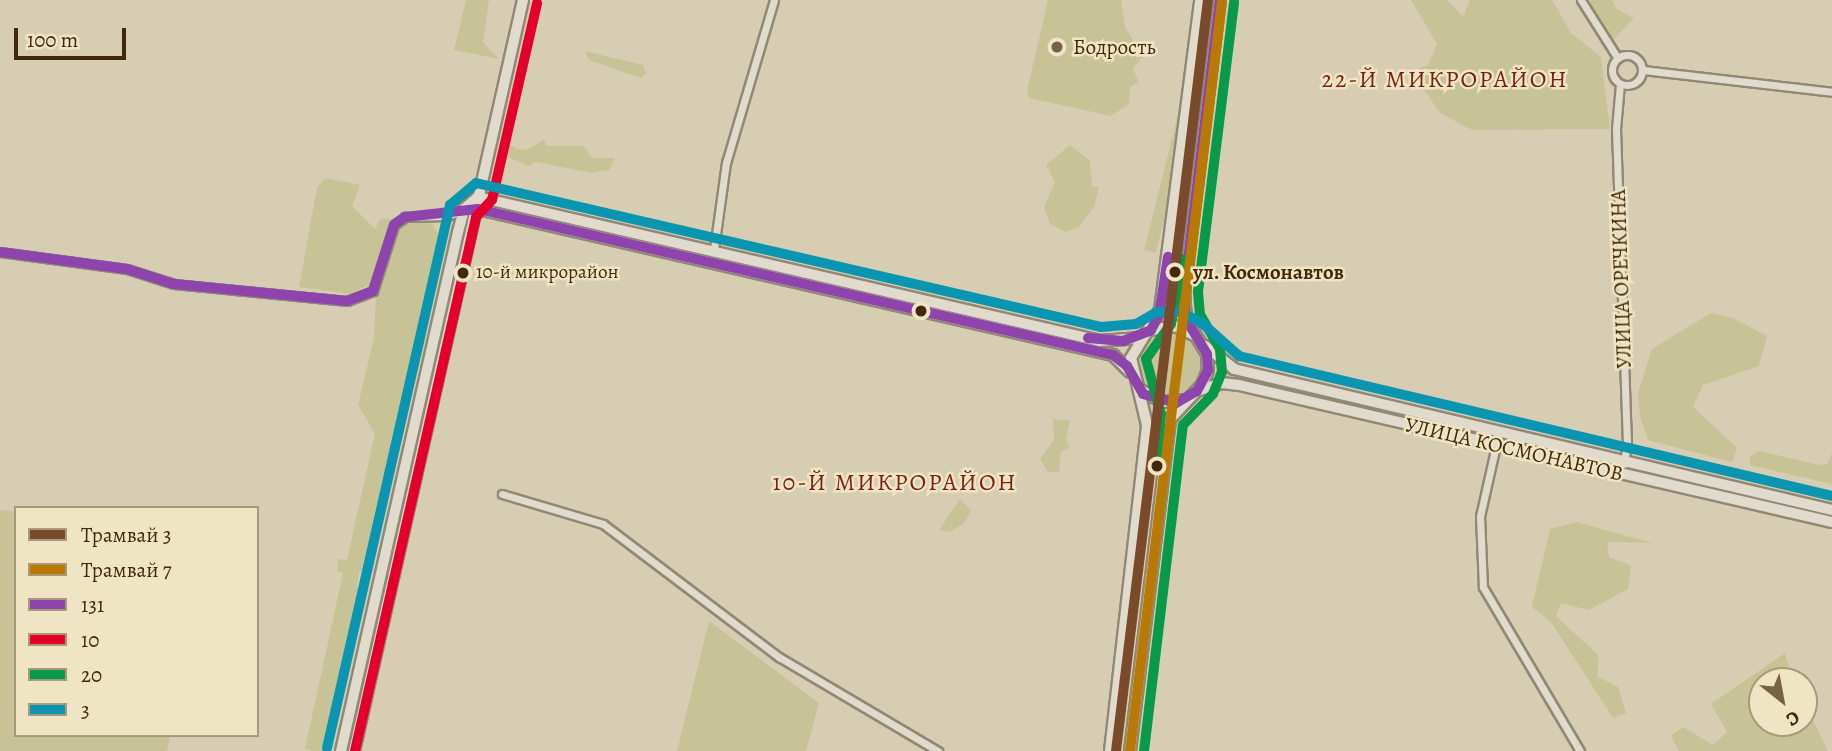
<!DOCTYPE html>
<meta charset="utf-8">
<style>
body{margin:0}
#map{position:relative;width:1832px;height:751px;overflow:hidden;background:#d7cdb2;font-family:Alegreya,serif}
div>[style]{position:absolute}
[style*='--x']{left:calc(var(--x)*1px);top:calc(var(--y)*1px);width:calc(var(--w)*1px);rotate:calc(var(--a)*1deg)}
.green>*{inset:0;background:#c8c396;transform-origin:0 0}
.roads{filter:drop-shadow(2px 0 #918876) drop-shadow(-2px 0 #918876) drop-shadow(0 2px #918876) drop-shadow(0 -2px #918876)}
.street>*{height:7px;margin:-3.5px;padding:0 3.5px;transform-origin:3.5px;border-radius:3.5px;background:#e0dbcc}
.street>.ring{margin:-3.5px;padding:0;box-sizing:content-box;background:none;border:7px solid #e0dbcc;border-radius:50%}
.secondary>*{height:10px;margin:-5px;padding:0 5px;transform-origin:5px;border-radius:5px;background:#e0dbcc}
.bus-1>*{height:10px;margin:-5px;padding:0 5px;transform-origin:5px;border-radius:5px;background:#8e44ad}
.bus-2>*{height:10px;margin:-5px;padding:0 5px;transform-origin:5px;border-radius:5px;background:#e4002b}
.bus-3>*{height:10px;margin:-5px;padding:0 5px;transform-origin:5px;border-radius:5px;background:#079a4a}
.bus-4>*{height:10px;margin:-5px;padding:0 5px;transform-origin:5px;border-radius:5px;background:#0a96b1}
.tram-1>*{height:10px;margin:-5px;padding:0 5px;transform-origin:5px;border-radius:5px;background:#7a4b2a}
.tram-2>*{height:10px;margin:-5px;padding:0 5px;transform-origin:5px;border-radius:5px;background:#b87a04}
.dots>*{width:19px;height:19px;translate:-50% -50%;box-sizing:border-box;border:4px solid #efe4c3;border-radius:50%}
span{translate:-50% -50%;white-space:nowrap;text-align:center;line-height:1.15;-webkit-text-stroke:5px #efe4c3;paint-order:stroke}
.bus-label{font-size:19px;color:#42290b}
.left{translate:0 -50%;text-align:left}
.poi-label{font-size:21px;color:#42290b}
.stop-label{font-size:21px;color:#42290b;font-weight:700}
.street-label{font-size:21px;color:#42290b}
.quarter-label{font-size:24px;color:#7a1f14;letter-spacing:2px}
.legend{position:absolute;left:14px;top:506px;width:245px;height:231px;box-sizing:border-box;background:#efe4c3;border:2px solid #aa9979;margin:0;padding:9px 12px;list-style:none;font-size:21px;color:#42290b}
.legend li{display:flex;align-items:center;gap:14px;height:35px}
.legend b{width:35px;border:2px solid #aa9979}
.north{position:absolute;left:1748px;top:667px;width:70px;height:70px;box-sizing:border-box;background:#efe4c3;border:2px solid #aa9979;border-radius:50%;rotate:149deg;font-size:19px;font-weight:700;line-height:28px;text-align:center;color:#42290b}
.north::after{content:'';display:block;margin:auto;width:24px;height:32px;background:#766245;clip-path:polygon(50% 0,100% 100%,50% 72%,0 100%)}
.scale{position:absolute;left:14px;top:28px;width:112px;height:32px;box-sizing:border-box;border:4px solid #42290b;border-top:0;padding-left:9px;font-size:21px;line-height:24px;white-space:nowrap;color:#42290b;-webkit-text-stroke:5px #efe4c3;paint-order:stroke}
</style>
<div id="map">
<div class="green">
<i style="clip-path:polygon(466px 0,489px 0,483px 42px,499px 59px,454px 50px)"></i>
<i style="clip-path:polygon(1048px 0,1121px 0,1125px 27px,1134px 42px,1142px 45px,1143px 56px,1133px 69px,1139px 82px,1130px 87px,1129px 104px,1111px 116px,1029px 98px,1027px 91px)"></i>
<i style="clip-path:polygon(1411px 0,1447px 0,1463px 17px,1470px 0,1552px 0,1571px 33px,1601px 57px,1610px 129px,1472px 130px,1440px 113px,1412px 72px,1428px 65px,1437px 44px)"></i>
<i style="clip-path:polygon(1589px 0,1612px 0,1617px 9px,1634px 18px,1613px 40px)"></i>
<i style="left:1202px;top:18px;width:12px;height:239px;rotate:14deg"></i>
<i style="clip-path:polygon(585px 51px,643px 65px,646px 73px,641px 78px,589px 60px)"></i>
<i style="clip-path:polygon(501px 138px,516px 149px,527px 150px,544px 140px,547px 146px,584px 146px,592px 158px,615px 158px,609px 170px,592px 173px,536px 162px,528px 166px,499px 153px)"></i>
<i style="clip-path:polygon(1070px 145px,1090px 161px,1092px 187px,1099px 187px,1094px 207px,1080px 226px,1066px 232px,1050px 224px,1044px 207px,1055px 182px,1046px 165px)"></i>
<i style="clip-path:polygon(325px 178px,360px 185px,352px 206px,375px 229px,381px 218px,432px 224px,444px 243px,422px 356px,389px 475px,373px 568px,359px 572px,357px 587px,363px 594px,326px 751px,313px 751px,305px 749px,343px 573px,337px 571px,338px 559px,347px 560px,375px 434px,358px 405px,374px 337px,376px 292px,368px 285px,350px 294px,299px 287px,317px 188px)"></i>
<i style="clip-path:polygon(1711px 313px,1733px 318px,1767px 336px,1759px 366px,1703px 385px,1693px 407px,1737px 448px,1732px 462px,1648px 440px,1640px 417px,1638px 393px,1652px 349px)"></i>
<i style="clip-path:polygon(1172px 330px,1193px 340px,1202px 355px,1203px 372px,1186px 394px,1163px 398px)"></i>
<i style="clip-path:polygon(1166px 331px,1158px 398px,1141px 384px,1136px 358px,1147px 339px)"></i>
<i style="clip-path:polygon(1224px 372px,1486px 434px,1485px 438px,1223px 375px)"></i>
<i style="clip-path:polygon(422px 419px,426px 419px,349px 749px,346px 748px)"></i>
<i style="clip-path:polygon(1053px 419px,1070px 421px,1066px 440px,1070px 447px,1061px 452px,1059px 472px,1048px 472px,1040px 459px,1054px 440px)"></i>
<i style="clip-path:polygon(1759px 451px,1820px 465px,1827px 464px,1832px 453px,1832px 484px,1750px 465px,1750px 456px)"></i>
<i style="clip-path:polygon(960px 499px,971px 511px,964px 523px,950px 532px,939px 530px)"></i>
<i style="clip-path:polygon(0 510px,16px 512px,16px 735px,171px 735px,167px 751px,0 751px)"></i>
<i style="clip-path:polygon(1577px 522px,1653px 543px,1607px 542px,1609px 557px,1631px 566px,1628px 589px,1589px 610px,1561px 603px,1556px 616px,1599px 656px,1597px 676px,1618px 687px,1626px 713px,1613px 718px,1551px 622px,1532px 607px,1550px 529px)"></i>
<i style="clip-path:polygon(709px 621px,819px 703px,806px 751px,677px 751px)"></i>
<i style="clip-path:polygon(1785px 653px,1793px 681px,1762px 681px,1762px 723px,1804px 723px,1804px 702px,1828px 751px,1679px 751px,1671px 736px,1683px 727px,1713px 745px,1727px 732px,1711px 704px)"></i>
</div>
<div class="roads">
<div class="street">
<i style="--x:1581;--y:0;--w:67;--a:57.7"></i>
<i class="ring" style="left:1612px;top:55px;width:23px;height:23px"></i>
<i style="--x:1643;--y:70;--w:190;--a:6.6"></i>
<i style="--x:1620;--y:84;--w:45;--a:95.1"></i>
<i style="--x:1616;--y:129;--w:311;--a:88"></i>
<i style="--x:1627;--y:440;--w:24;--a:97"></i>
<i style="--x:714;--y:249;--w:87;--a:-82.1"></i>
<i style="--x:726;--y:163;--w:170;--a:-73.6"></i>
<i style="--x:0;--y:252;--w:128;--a:7.6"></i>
<i style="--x:127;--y:269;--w:49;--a:17.7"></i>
<i style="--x:174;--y:284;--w:174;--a:5.6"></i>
<i style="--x:347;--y:301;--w:28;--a:-21"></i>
<i style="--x:373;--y:291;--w:69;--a:-72.3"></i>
<i style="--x:394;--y:225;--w:14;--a:-36"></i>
<i style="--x:405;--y:217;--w:42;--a:-1.4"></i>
<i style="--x:447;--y:216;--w:21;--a:-19"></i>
<i style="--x:1499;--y:432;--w:86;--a:102.7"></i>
<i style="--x:1480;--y:516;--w:71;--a:87.6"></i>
<i style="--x:1483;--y:587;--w:191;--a:59.4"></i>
<i style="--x:502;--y:494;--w:105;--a:16.5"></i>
<i style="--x:603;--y:524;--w:221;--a:37.1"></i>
<i style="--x:779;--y:657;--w:185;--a:30.6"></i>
</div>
<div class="secondary">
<i style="--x:478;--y:197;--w:638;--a:13.03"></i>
<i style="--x:1100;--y:341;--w:40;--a:-4.3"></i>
<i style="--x:478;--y:209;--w:652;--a:12.95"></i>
<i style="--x:1113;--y:355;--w:24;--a:45"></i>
<i style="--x:1151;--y:330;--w:24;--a:-9"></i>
<i style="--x:1175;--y:326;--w:21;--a:25"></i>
<i style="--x:1205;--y:346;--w:37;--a:38"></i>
<i style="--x:1234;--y:369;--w:614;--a:13.27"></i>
<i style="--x:1139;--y:389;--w:26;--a:29"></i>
<i style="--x:1162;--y:402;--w:22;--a:-5"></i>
<i style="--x:1200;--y:390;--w:23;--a:-18"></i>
<i style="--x:1222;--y:383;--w:17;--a:7"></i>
<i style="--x:1239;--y:385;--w:609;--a:13.01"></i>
<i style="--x:341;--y:751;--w:532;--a:-77.3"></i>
<i style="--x:458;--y:232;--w:24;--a:-75"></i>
<i style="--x:464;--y:209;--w:18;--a:-41"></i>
<i style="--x:354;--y:751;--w:770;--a:-77.32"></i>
<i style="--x:1110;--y:751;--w:328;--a:-83.5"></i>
<i style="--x:1147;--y:425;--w:69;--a:-103.4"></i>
<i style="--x:1131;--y:358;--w:56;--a:-58.9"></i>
<i style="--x:1160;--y:310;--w:313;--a:-82.6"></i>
<i style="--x:1130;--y:751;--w:334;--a:-83.1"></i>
<i style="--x:1170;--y:419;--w:47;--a:-46.7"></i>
<i style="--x:1202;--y:385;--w:16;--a:-68"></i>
<i style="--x:1208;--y:370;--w:16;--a:-94"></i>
<i style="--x:1207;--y:354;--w:41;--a:-121"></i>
<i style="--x:1186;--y:319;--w:27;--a:-94"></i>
<i style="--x:1184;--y:292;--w:294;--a:-83"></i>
</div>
</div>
<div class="bus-1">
<i style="--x:0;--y:252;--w:128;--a:7.6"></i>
<i style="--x:127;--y:269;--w:49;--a:17.7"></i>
<i style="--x:174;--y:284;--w:174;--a:5.6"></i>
<i style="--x:347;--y:301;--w:28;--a:-21"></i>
<i style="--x:373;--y:291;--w:69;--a:-72.3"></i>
<i style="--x:394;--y:225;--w:14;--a:-36"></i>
<i style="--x:405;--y:217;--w:73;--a:-6.3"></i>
<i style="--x:478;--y:209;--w:652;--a:12.95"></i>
<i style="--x:1113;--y:355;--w:18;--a:38"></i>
<i style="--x:1127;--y:366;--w:32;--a:60"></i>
<i style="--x:1143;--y:394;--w:34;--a:15"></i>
<i style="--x:1176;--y:403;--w:24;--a:-30"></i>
<i style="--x:1197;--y:391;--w:24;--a:-62"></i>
<i style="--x:1208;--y:370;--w:16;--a:-94"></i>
<i style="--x:1207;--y:354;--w:41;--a:-121"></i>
<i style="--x:1186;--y:319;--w:27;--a:-94"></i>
<i style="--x:1184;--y:292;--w:294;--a:-83"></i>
<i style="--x:1088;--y:338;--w:35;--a:5"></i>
<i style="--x:1123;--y:341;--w:30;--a:-21"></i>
<i style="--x:1151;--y:330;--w:17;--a:-62"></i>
<i style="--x:1159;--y:315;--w:59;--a:-81.2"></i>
</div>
<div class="bus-2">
<i style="--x:355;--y:751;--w:529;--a:-77.22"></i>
<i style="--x:472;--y:235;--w:18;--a:-77"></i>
<i style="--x:476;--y:217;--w:23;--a:-47"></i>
<i style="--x:492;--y:200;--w:202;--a:-77.1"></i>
</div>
<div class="bus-3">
<i style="--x:1157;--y:466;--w:52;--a:-85.6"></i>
<i style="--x:1161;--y:414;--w:57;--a:-105.3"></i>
<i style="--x:1146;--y:359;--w:43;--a:-54.5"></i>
<i style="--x:1171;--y:324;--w:66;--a:-80.4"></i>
<i style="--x:1144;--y:751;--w:328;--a:-83.2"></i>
<i style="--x:1183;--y:425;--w:43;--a:-45.9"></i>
<i style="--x:1213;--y:394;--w:24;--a:-68"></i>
<i style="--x:1222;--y:372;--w:23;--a:-95"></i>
<i style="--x:1220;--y:349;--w:39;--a:-120"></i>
<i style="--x:1200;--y:315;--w:23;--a:-95"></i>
<i style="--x:1198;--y:292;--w:292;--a:-82.9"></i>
</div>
<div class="bus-4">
<i style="--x:327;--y:748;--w:557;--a:-77.24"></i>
<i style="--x:450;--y:205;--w:34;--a:-40"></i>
<i style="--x:476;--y:183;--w:641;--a:12.97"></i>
<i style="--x:1101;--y:327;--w:35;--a:-5"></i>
<i style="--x:1136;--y:324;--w:24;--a:-30"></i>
<i style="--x:1157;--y:312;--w:24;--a:0"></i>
<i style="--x:1181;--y:312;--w:24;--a:28"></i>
<i style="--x:1202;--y:323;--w:50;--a:41.7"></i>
<i style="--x:1239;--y:356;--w:609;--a:13.28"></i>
</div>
<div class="tram-1">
<i style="--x:1116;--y:751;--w:757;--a:-83.02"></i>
</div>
<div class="tram-2">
<i style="--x:1130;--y:751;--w:755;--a:-83"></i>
</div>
<div class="dots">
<i style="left:1057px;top:47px;background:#766245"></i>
<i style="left:1175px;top:272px;background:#42290b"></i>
<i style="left:463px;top:273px;background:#42290b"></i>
<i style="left:921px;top:311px;background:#42290b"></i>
<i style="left:1157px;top:466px;background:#42290b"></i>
</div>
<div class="bus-label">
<span class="left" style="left:476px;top:273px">10-й микрорайон</span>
</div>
<div class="poi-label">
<span class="left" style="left:1073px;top:47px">Бодрость</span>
</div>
<div class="stop-label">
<span class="left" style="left:1193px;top:272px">ул. Космонавтов</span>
</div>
<div class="street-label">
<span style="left:1621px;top:279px;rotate:-92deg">УЛИЦА ОРЕЧКИНА</span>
<span style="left:1514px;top:449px;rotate:13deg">УЛИЦА КОСМОНАВТОВ</span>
</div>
<div class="quarter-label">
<span style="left:1445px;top:80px">22-Й МИКРОРАЙОН</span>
<span style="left:895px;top:483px">10-Й МИКРОРАЙОН</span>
</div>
<ul class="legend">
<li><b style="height:9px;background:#7a4b2a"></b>Трамвай 3</li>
<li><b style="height:9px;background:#b87a04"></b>Трамвай 7</li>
<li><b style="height:9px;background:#8e44ad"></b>131</li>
<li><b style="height:9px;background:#e4002b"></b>10</li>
<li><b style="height:9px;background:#079a4a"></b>20</li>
<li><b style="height:9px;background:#0a96b1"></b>3</li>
</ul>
<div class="north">С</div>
<div class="scale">100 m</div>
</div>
